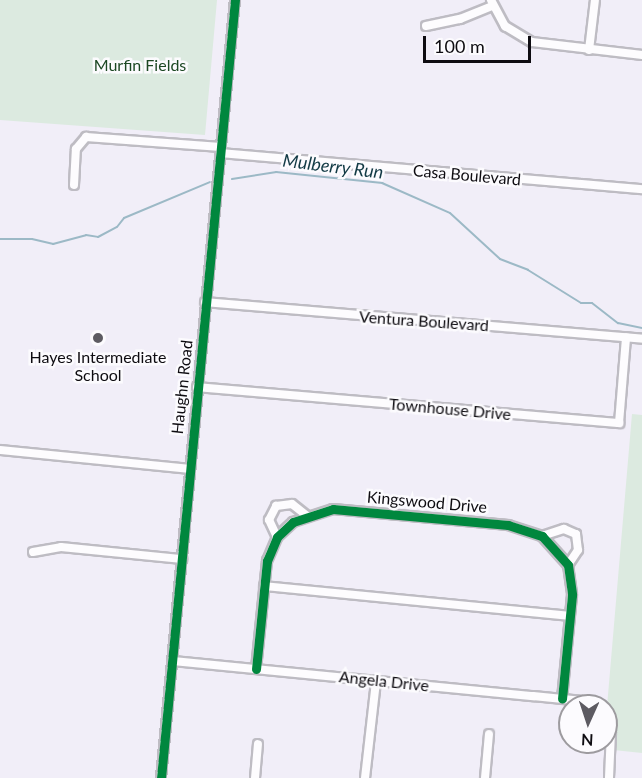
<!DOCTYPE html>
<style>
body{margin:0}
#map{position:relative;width:642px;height:778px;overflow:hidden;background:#f1eef8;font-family:Lato,sans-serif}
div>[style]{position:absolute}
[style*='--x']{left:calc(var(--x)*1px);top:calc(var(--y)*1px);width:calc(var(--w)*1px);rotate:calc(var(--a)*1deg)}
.green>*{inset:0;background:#dceae0}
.stream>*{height:2px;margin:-1px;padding:0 1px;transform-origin:1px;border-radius:1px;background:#9cb9c6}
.roads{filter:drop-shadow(2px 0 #bebcc3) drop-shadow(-2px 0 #bebcc3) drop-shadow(0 2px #bebcc3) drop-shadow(0 -2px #bebcc3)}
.minor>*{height:8px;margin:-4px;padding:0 4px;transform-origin:4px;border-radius:4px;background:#fdfcfe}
.cycleway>*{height:9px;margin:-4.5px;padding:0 4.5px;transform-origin:4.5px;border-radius:4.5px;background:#00873e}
.dots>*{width:16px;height:16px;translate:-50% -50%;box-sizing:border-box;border:3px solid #fcfbfe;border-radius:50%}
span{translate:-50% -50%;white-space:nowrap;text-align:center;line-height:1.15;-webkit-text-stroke:5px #fcfbfe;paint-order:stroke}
.park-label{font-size:16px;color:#1c4823}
.street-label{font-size:16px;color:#0e0c11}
.poi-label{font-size:16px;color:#0e0c11}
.water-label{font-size:18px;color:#123a45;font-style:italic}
.north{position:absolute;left:558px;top:694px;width:60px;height:60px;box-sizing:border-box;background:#fcfbfe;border:2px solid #9d9b9f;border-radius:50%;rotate:183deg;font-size:16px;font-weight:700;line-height:24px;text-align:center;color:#0e0c11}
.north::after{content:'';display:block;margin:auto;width:21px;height:27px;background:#5d5b62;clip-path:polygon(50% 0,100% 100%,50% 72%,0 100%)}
.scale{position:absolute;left:423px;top:36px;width:108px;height:27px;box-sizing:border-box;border:3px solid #0e0c11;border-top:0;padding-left:8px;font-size:18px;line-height:21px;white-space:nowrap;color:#0e0c11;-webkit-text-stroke:4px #fcfbfe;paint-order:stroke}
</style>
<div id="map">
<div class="green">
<i style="clip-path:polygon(0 0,217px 0,205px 135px,0 120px)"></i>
<i style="clip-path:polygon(632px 414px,642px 415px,642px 753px,604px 749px,604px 742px)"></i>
</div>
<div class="stream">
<i style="--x:232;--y:179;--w:45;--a:-9"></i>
<i style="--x:276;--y:172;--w:107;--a:5.9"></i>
<i style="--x:382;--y:183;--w:74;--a:23.8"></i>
<i style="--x:450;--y:213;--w:68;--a:42.6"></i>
<i style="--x:500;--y:259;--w:30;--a:21"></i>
<i style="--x:528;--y:270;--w:62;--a:31.9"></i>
<i style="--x:581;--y:303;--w:11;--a:0"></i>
<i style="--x:592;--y:303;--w:33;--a:38"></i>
<i style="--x:618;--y:323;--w:25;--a:12"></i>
<i style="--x:0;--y:239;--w:32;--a:0"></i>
<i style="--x:32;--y:239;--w:22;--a:13"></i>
<i style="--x:53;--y:244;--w:34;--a:-15"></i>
<i style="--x:86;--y:235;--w:12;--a:9"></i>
<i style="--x:98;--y:237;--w:21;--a:-28"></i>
<i style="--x:117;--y:227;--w:11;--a:-52"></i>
<i style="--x:124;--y:218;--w:93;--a:-22.7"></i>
</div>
<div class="roads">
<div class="minor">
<i style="--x:491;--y:0;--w:30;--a:62"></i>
<i style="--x:505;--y:26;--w:31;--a:31"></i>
<i style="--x:532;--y:42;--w:111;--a:6.7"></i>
<i style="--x:426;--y:26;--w:35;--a:-12"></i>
<i style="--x:460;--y:19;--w:35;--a:-22"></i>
<i style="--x:589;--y:50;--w:50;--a:-83.2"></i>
<i style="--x:220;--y:153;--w:424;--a:4.9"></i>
<i style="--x:74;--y:185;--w:36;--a:-87"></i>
<i style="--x:76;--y:149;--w:16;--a:-50"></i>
<i style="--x:86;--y:137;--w:135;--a:4.2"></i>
<i style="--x:205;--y:302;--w:439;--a:4.8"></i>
<i style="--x:197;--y:387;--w:424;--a:4.9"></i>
<i style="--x:619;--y:423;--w:86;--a:-85.3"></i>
<i style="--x:0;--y:450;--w:190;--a:5.7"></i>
<i style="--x:542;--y:536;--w:23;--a:-18"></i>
<i style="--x:564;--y:529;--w:13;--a:23"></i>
<i style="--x:576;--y:534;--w:16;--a:83"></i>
<i style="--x:578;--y:550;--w:18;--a:124"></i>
<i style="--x:277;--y:537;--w:19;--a:-115"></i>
<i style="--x:269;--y:520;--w:16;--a:-63"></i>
<i style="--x:276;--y:506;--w:16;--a:-7"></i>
<i style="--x:292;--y:504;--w:18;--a:38"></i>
<i style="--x:33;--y:552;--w:28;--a:-10"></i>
<i style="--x:61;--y:547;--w:122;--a:5.7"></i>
<i style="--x:264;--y:586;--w:307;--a:5.6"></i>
<i style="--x:173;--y:661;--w:362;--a:5.6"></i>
<i style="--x:533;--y:696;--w:50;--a:5.7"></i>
<i style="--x:583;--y:701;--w:11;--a:27"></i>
<i style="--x:256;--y:669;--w:109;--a:-84.2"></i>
<i style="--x:267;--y:561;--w:26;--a:-67"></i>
<i style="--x:277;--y:537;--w:22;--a:-43"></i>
<i style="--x:293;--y:522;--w:42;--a:-18"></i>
<i style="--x:333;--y:509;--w:176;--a:5.2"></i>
<i style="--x:508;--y:525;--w:36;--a:18"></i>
<i style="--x:542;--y:536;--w:39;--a:48"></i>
<i style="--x:568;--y:565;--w:30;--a:82"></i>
<i style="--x:572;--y:595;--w:104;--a:95.5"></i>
<i style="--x:606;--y:720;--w:13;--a:67"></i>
<i style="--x:611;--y:732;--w:46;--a:92.5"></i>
<i style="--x:161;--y:778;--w:782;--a:-84.57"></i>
<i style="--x:255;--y:778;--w:34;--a:-85"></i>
<i style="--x:365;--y:778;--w:98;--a:-83.5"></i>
<i style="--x:485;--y:778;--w:44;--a:-84.8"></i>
</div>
</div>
<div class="cycleway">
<i style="--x:256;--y:669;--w:109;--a:-84.2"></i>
<i style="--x:267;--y:561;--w:26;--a:-67"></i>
<i style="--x:277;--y:537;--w:22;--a:-43"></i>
<i style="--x:293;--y:522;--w:42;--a:-18"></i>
<i style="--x:333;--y:509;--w:176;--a:5.2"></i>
<i style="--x:508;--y:525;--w:36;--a:18"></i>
<i style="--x:542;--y:536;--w:39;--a:48"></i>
<i style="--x:568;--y:565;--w:30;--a:82"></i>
<i style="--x:572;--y:595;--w:104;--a:95.5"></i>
<i style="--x:161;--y:778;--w:782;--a:-84.57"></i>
</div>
<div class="dots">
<i style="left:98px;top:338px;background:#5d5b62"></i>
</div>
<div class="park-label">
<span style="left:140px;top:65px">Murfin Fields</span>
</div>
<div class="street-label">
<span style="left:467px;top:175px;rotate:5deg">Casa Boulevard</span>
<span style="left:424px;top:321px;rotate:4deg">Ventura Boulevard</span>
<span style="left:182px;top:387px;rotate:-84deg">Haughn Road</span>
<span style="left:450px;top:409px;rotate:5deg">Townhouse Drive</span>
<span style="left:427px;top:502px;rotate:5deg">Kingswood Drive</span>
<span style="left:384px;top:681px;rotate:6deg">Angela Drive</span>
</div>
<div class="poi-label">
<span style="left:98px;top:366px">Hayes Intermediate<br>School</span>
</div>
<div class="water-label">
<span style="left:333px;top:166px;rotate:7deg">Mulberry Run</span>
</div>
<div class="north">N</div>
<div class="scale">100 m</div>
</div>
